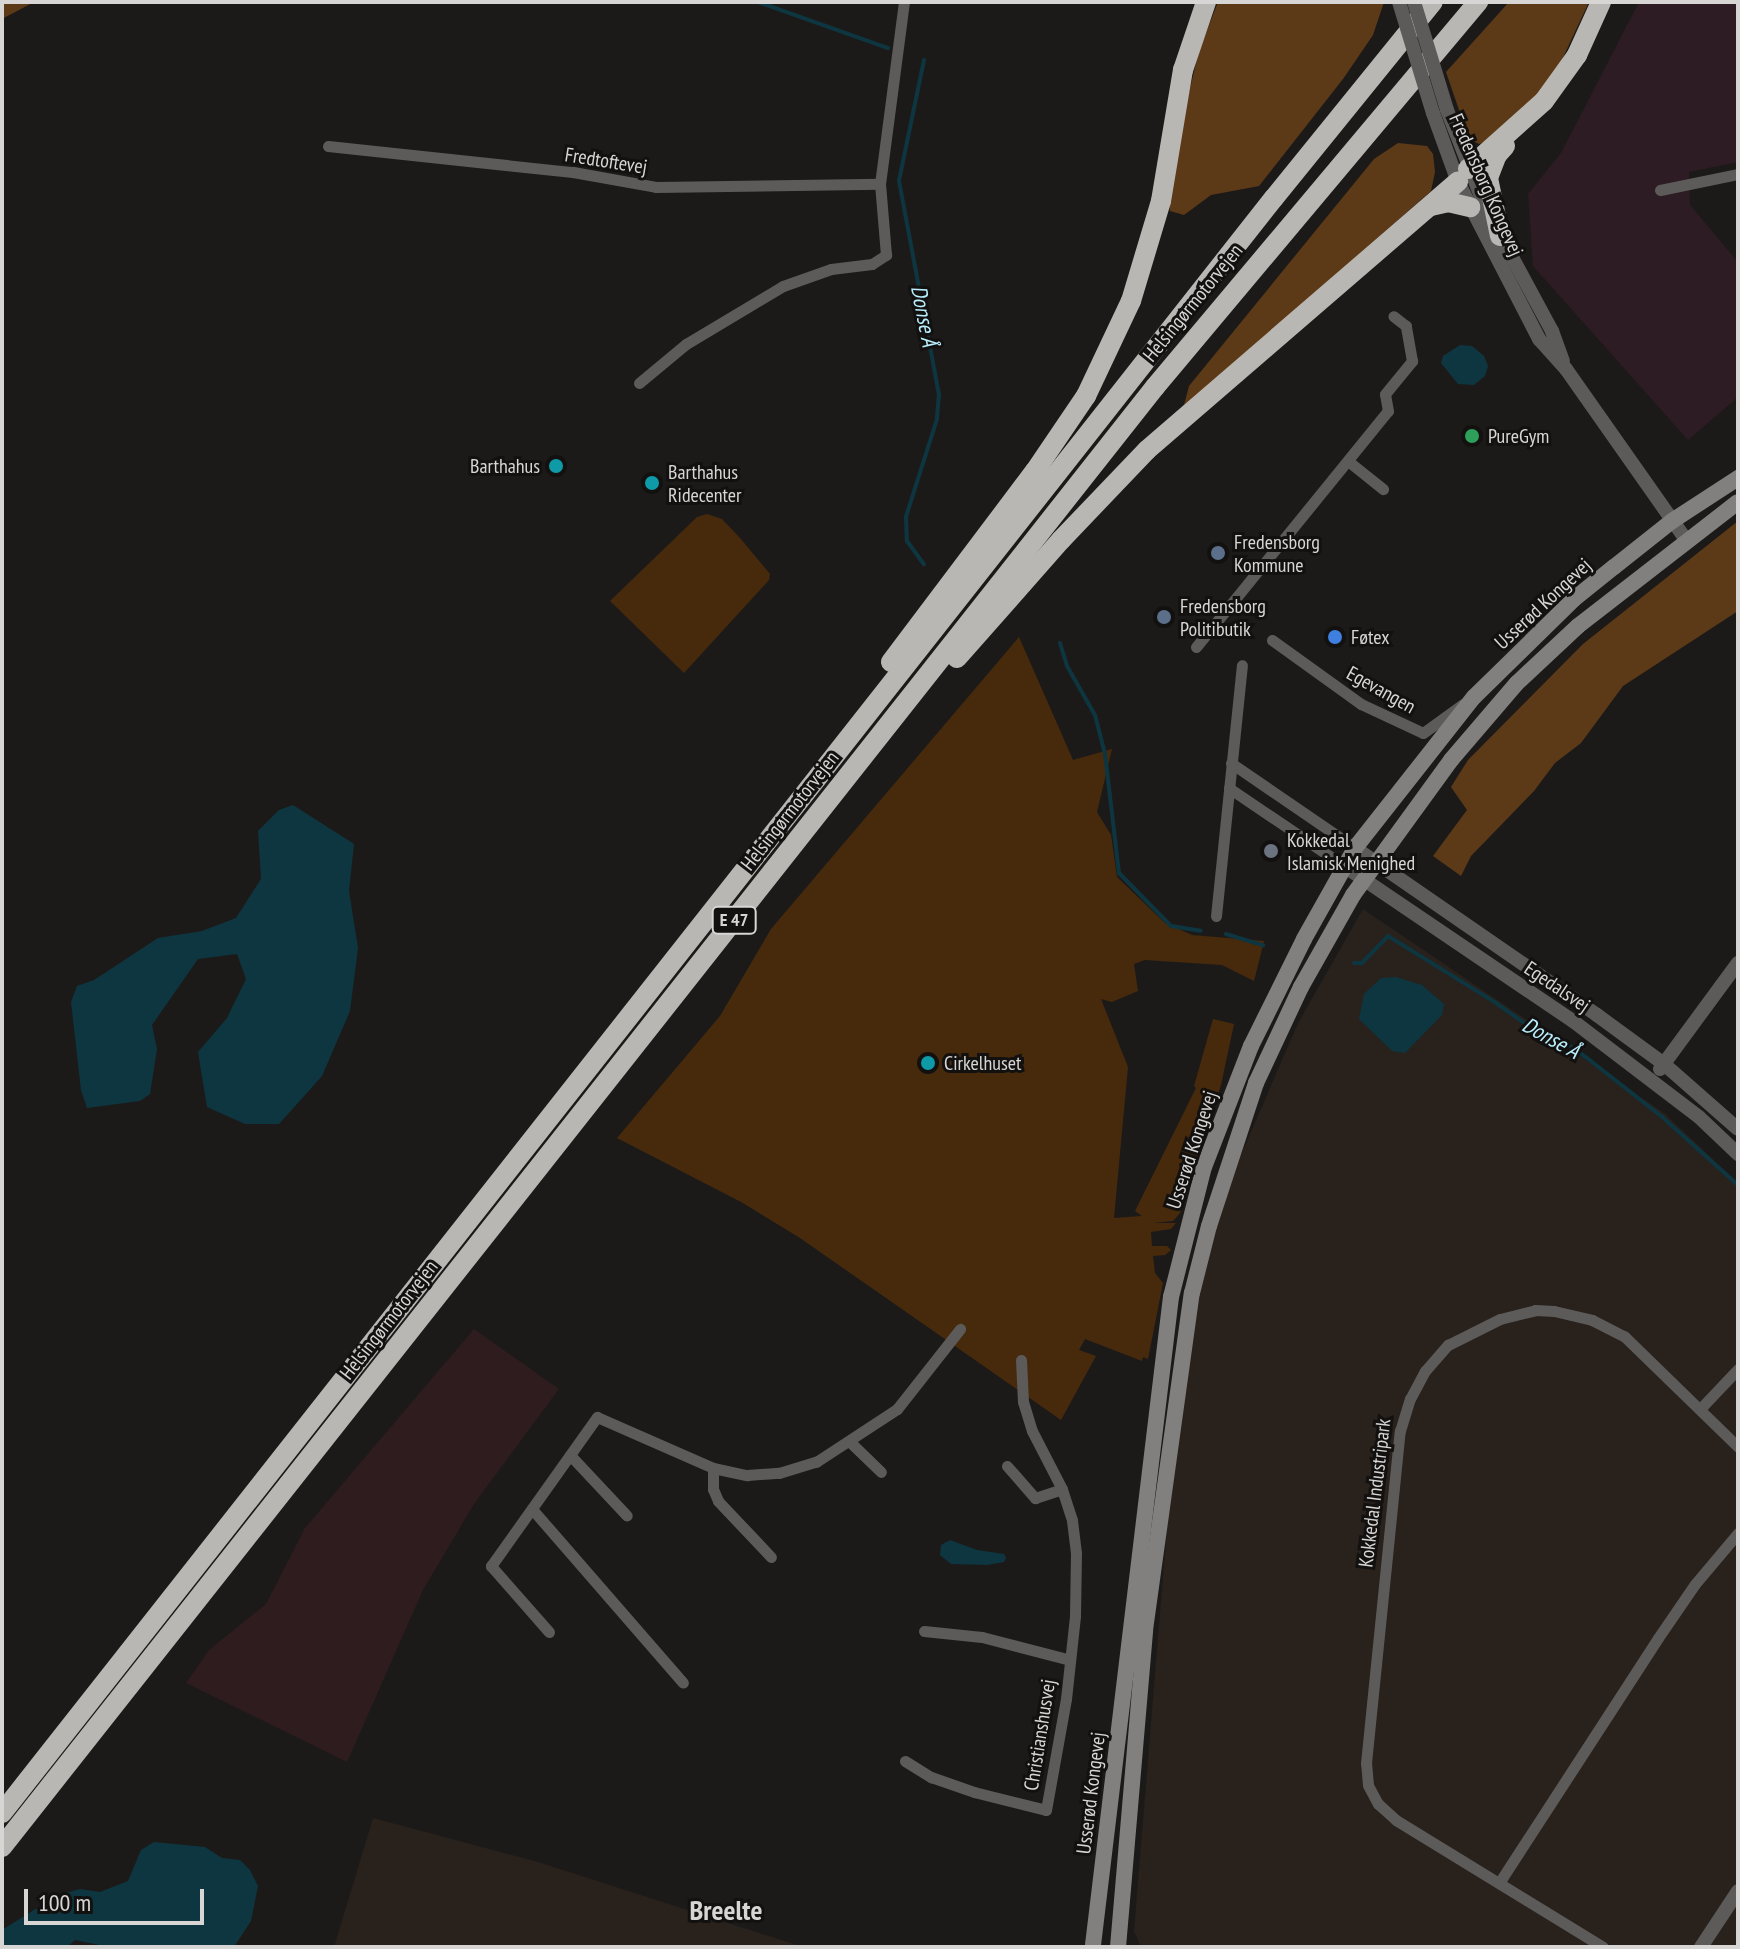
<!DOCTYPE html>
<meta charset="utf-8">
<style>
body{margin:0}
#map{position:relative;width:1740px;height:1949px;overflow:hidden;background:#1c1a19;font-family:"PT Sans Narrow",sans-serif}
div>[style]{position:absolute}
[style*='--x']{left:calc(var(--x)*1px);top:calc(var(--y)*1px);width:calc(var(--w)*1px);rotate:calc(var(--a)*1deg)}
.commercial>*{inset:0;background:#2d1c23}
.built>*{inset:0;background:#28211c}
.education>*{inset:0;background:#2e1c1f}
.green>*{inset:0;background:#472a0c}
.forest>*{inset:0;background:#5d3a17}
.water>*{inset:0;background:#0e3640}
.stream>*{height:4px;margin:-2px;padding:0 2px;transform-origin:2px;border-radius:2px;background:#0e3640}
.minor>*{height:11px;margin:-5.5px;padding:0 5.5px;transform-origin:5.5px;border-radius:5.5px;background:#5c5b5a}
.tertiary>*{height:14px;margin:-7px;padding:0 7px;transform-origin:7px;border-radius:7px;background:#5c5b5a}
.secondary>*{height:16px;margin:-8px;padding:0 8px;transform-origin:8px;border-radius:8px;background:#81807e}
.motorway>*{height:20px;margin:-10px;padding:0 10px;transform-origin:10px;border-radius:10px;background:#b9b7b4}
.tertiary-bridge>*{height:14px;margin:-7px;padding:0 7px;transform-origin:7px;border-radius:7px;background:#5c5b5a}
.dots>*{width:22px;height:22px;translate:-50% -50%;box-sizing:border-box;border:4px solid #131110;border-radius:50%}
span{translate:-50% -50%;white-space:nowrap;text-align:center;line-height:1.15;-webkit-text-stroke:6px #131110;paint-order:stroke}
.shield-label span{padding:2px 6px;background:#131110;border:2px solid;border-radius:6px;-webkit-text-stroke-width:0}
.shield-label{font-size:18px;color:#d7d6d5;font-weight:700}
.street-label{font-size:20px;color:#d7d6d5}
.poi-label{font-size:20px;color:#d7d6d5}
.left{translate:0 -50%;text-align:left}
.right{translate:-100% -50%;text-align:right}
.water-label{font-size:22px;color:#b8eefd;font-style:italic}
.district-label{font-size:28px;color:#d7d6d5;font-weight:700}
.frame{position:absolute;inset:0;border:4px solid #d7d6d5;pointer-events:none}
.scale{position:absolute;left:24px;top:1889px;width:180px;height:36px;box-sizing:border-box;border:4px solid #d7d6d5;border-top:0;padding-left:10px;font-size:24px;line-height:28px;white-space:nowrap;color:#d7d6d5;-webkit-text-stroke:6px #131110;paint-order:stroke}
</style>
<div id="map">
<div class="commercial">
<i style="clip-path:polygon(1639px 2px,1738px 2px,1738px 162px,1689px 172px,1690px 205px,1738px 262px,1738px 397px,1688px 440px,1533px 266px,1528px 194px,1561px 153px)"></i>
</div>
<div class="built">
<i style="clip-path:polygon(1363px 909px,1664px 1113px,1738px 1183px,1738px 1947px,1141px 1947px,1134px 1931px,1179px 1380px,1215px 1215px,1298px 1023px)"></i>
<i style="clip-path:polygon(373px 1818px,538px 1862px,803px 1947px,334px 1947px)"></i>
</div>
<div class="education">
<i style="clip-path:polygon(474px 1329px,559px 1389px,474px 1504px,423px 1590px,347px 1762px,186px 1683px,209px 1650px,266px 1604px,305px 1528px)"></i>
</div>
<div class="green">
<i style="clip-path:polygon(707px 514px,722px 519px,740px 538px,770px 574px,769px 580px,684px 673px,610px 601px,697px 517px)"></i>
<i style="clip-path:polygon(1019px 637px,1073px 760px,1112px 749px,1097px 812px,1111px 835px,1117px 877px,1165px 923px,1192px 935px,1264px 941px,1254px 981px,1222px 965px,1145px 960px,1134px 964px,1138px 991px,1112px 1002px,1101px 999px,1128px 1067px,1114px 1218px,1142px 1216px,1135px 1211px,1196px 1088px,1194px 1086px,1213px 1019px,1234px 1024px,1221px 1085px,1180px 1213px,1173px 1221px,1153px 1223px,1176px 1223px,1171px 1229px,1151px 1232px,1152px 1246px,1167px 1246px,1171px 1250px,1165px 1255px,1153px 1256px,1155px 1273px,1163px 1283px,1148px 1359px,1143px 1357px,1142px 1361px,1085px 1339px,1079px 1350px,1096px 1356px,1061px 1420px,800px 1238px,743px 1203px,617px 1138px,720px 1016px,771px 929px)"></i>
</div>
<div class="forest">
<i style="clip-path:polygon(2px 2px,34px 2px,2px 19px)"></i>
<i style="clip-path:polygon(1218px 2px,1384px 2px,1373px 35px,1343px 79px,1259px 186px,1211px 195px,1184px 215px,1170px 211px,1169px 202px,1179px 134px,1199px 51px)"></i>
<i style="clip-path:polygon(1509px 2px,1589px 2px,1551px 83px,1489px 141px,1479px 144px,1469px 139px,1446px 72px)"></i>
<i style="clip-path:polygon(1398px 143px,1427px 146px,1433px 154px,1435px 172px,1431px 191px,1183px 409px,1189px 386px,1374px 159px)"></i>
<i style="clip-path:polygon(1738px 521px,1738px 611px,1623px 686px,1581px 743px,1555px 763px,1534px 791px,1471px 856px,1461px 876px,1433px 856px,1467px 810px,1451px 787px,1468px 760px,1583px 644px)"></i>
</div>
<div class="water">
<i style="clip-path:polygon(1460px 345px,1472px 346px,1484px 356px,1488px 366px,1485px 376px,1474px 385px,1458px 384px,1441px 363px,1443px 356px)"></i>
<i style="clip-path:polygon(293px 805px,354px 844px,349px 891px,358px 948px,350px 1011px,322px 1076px,279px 1124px,245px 1124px,207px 1107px,198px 1052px,227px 1018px,246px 979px,237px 954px,198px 959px,152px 1025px,157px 1049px,150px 1094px,140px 1101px,87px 1108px,81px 1090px,71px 1002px,77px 986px,94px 980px,158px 938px,202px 931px,236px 918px,261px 879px,258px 831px,279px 810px)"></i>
<i style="clip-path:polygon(1396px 977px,1422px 985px,1444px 1004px,1442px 1015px,1405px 1053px,1392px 1051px,1359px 1019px,1364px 994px,1381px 978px)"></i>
<i style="clip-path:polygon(950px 1540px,977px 1550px,1004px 1554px,1006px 1558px,1004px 1562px,987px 1565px,951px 1564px,940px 1555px,941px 1545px)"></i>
<i style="clip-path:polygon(154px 1842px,205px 1847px,222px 1858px,240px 1860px,250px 1870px,258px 1886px,251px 1921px,234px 1947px,109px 1947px,75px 1940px,67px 1947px,2px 1947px,2px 1930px,58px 1895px,80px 1889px,100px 1892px,128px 1881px,141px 1850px)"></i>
</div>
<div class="stream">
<i style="--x:758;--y:2;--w:138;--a:19.5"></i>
<i style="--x:924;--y:60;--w:124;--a:101.7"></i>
<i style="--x:899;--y:181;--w:217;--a:79.4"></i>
<i style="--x:939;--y:394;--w:25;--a:95"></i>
<i style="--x:937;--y:419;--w:103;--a:107.6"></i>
<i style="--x:906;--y:517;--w:24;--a:88"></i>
<i style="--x:907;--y:541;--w:29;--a:54"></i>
<i style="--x:1060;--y:643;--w:24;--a:73"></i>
<i style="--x:1067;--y:666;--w:56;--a:60.3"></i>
<i style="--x:1095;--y:715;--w:40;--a:75.6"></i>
<i style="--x:1105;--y:754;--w:120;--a:83.3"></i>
<i style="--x:1119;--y:873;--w:74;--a:45.5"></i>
<i style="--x:1171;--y:926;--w:30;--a:9"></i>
<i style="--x:1226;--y:934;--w:39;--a:17"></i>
<i style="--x:1354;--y:963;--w:8;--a:0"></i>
<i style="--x:1362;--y:963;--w:37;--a:-46"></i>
<i style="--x:1388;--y:936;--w:127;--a:31.8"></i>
<i style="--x:1496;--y:1003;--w:52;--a:35.5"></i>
<i style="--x:1538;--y:1033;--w:31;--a:21"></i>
<i style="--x:1567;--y:1044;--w:24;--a:35"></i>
<i style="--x:1587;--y:1058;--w:94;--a:38.1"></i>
<i style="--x:1661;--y:1116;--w:103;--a:41.9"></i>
</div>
<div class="minor">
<i style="--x:328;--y:146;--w:246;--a:6.1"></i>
<i style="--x:573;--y:172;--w:84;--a:10.2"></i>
<i style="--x:656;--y:187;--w:224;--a:-0.8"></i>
<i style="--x:1660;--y:190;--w:80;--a:-11.6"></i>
<i style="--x:639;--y:383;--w:61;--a:-39.7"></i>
<i style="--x:686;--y:344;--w:113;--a:-30.9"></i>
<i style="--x:783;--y:286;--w:51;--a:-19.5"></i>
<i style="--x:831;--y:269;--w:41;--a:-7"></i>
<i style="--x:872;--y:264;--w:17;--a:-33"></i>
<i style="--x:886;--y:255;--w:71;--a:-94.8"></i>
<i style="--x:880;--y:184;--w:184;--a:-82.5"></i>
<i style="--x:1348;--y:461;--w:45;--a:38.7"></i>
<i style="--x:1272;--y:640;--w:110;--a:35.7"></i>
<i style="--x:1361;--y:704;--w:68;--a:25.1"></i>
<i style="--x:1423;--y:733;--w:49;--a:-35.9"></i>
<i style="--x:1196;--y:647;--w:304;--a:-50.9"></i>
<i style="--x:1388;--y:411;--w:17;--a:-100"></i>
<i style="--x:1385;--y:394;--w:43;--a:-50.7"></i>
<i style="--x:1412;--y:361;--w:36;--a:-100"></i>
<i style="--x:1406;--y:326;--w:16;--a:-142"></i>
<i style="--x:1231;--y:763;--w:150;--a:34.4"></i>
<i style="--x:1229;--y:788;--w:139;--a:34.1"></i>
<i style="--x:1216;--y:916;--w:252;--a:-84.1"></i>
<i style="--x:1700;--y:1409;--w:55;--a:-46.5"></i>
<i style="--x:850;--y:1442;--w:43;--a:44.1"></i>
<i style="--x:570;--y:1455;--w:83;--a:46.9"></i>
<i style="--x:1007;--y:1466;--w:43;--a:48.8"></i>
<i style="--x:1035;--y:1498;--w:28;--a:-18"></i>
<i style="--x:713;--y:1468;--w:21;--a:90"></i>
<i style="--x:713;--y:1489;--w:13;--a:67"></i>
<i style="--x:718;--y:1501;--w:77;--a:46.6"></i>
<i style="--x:532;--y:1509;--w:230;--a:49"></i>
<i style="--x:924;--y:1631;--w:58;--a:5.9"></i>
<i style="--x:982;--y:1637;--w:91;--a:14.6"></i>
<i style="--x:549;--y:1632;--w:88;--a:-131.3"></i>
<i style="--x:491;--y:1566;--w:183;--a:-54.6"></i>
<i style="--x:597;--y:1417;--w:127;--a:23.7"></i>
<i style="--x:713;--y:1468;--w:35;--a:12"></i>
<i style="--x:747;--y:1475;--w:32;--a:-4"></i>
<i style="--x:779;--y:1473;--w:39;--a:-17"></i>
<i style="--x:816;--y:1462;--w:97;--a:-33.2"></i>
<i style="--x:897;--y:1409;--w:102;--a:-51.8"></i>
<i style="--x:905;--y:1761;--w:31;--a:32"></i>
<i style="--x:931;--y:1777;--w:46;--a:19.2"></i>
<i style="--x:974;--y:1792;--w:74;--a:14"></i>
<i style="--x:1046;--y:1810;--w:113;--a:-79.8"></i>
<i style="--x:1066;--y:1699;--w:83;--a:-83.8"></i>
<i style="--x:1075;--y:1616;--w:63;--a:-89.1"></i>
<i style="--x:1076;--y:1553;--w:33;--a:-97"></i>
<i style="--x:1072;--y:1520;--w:33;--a:-108"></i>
<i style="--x:1062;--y:1489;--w:65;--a:-117.3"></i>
<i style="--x:1032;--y:1431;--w:30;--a:-107"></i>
<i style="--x:1023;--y:1402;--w:42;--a:-92.7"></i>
<i style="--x:1499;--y:1883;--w:292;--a:-57"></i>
<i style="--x:1658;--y:1638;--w:65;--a:-55.6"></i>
<i style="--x:1695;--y:1584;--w:67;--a:-49.9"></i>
<i style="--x:1603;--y:1947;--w:243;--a:-148.5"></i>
<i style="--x:1396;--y:1820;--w:24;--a:-138"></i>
<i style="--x:1378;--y:1804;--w:21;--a:-118"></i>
<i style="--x:1368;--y:1785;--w:22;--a:-95"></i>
<i style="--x:1366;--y:1763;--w:334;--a:-84.2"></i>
<i style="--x:1400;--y:1431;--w:34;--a:-73"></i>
<i style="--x:1410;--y:1399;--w:32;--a:-62"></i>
<i style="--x:1425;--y:1371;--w:35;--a:-49"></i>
<i style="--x:1448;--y:1345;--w:58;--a:-26.6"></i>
<i style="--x:1500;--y:1319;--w:36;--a:-14"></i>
<i style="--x:1535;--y:1310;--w:19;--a:3"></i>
<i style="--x:1554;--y:1311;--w:39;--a:13"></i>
<i style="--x:1592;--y:1320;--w:36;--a:27"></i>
<i style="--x:1624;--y:1336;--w:159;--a:44.2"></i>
</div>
<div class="tertiary">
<i style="--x:1447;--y:110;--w:106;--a:68.5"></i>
<i style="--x:1486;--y:209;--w:139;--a:61.6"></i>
<i style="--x:1552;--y:331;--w:32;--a:70"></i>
<i style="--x:1433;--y:113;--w:73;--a:70.1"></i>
<i style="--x:1458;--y:182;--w:177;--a:62.7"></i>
<i style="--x:1539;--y:339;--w:40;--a:48"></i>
<i style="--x:1566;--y:369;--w:209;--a:54.9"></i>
<i style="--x:1355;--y:848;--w:294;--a:34.6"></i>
<i style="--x:1597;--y:1015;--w:83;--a:36.2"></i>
<i style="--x:1664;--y:1064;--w:98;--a:41.3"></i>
<i style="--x:1344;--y:866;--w:277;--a:34.1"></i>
<i style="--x:1573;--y:1021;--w:158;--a:37.3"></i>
<i style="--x:1699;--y:1117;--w:54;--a:43.5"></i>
<i style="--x:1660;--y:1069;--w:132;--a:-53.7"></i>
<i style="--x:1701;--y:1947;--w:67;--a:-56.5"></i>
</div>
<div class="secondary">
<i style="--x:1093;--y:1945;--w:653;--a:-83.14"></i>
<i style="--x:1171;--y:1297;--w:134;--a:-75.8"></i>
<i style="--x:1204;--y:1167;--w:130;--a:-68.8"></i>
<i style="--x:1251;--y:1046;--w:119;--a:-63.6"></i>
<i style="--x:1304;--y:939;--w:104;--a:-60.7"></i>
<i style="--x:1355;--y:848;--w:192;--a:-51.8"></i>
<i style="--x:1474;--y:697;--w:140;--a:-44.4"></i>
<i style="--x:1574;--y:599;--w:51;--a:-38.7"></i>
<i style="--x:1614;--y:567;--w:74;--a:-38.4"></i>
<i style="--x:1672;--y:521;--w:79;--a:-33.1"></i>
<i style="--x:1118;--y:1947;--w:318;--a:-85.1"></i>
<i style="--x:1145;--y:1630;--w:340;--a:-82.1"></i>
<i style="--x:1192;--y:1293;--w:69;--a:-75.8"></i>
<i style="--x:1209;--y:1226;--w:151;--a:-71.8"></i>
<i style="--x:1256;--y:1083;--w:106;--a:-64.9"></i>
<i style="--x:1301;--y:987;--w:106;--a:-60.5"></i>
<i style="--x:1353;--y:895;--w:167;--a:-54"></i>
<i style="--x:1451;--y:760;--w:101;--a:-49.4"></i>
<i style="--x:1517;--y:683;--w:83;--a:-43.1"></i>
<i style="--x:1578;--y:626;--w:202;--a:-37.8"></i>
</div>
<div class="motorway">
<i style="--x:1468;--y:169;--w:102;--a:-41.8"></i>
<i style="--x:1544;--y:101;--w:57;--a:-54.3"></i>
<i style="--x:1577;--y:55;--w:58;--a:-65.6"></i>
<i style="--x:1431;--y:206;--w:17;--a:-13"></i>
<i style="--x:1448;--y:202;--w:23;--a:13"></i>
<i style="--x:1500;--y:236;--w:59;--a:-101.7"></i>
<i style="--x:1488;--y:178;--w:25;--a:-69"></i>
<i style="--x:1497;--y:155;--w:12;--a:-48"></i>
<i style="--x:957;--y:658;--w:157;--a:-48.6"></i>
<i style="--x:1061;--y:540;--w:124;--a:-46.3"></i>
<i style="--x:1147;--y:450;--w:411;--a:-40.8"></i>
<i style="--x:891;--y:662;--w:239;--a:-53"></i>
<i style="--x:1035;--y:471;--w:91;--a:-55.8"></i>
<i style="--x:1086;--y:396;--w:105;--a:-64.7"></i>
<i style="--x:1131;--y:301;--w:104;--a:-73.3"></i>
<i style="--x:1161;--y:201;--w:133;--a:-80.5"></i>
<i style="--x:1183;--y:70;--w:72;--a:-71.3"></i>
<i style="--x:2;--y:1813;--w:2056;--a:-51.78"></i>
<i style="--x:1274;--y:198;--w:252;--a:-51"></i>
<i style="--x:2;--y:1847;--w:1860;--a:-51.7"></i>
<i style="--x:1155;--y:387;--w:503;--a:-50"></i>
</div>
<div class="tertiary-bridge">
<i style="--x:1399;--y:2;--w:116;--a:73"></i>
<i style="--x:1414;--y:2;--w:113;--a:73"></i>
</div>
<div class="dots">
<i style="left:1472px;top:436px;background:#2e9e5b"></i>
<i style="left:556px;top:466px;background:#0f9aa8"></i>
<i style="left:652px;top:483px;background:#0f9aa8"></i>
<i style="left:1218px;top:553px;background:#5c6f8a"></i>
<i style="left:1164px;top:617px;background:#5c6f8a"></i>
<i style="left:1335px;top:637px;background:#3f7fe0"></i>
<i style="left:1271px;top:851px;background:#6b7280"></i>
<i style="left:928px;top:1063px;background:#0f9aa8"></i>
</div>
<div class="shield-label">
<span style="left:734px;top:920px">E 47</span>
</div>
<div class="street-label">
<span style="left:606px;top:161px;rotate:9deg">Fredtoftevej</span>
<span style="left:1486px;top:185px;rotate:66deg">Fredensborg Kongevej</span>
<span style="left:1193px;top:303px;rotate:-51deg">Helsingørmotorvejen</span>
<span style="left:1543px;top:604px;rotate:-43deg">Usserød Kongevej</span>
<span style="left:1381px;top:690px;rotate:29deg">Egevangen</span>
<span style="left:790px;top:811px;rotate:-52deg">Helsingørmotorvejen</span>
<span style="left:1557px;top:987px;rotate:34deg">Egedalsvej</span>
<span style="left:1192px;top:1150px;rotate:-72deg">Usserød Kongevej</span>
<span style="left:389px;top:1320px;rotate:-52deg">Helsingørmotorvejen</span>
<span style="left:1375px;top:1493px;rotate:-83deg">Kokkedal Industripark</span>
<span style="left:1040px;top:1735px;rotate:-81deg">Christianshusvej</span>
<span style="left:1091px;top:1793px;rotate:-83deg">Usserød Kongevej</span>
</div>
<div class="poi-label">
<span class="left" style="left:1488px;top:436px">PureGym</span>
<span class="right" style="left:540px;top:466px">Barthahus</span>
<span class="left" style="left:668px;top:484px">Barthahus<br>Ridecenter</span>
<span class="left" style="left:1234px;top:554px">Fredensborg<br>Kommune</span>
<span class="left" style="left:1180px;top:618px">Fredensborg<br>Politibutik</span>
<span class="left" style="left:1351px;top:637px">Føtex</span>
<span class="left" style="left:1287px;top:852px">Kokkedal<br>Islamisk Menighed</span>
<span class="left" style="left:944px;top:1063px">Cirkelhuset</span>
</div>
<div class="water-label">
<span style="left:924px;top:316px;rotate:79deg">Donse Å</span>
<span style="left:1551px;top:1038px;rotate:29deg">Donse Å</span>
</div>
<div class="district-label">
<span style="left:726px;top:1910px">Breelte</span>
</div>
<div class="frame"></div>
<div class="scale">100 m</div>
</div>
